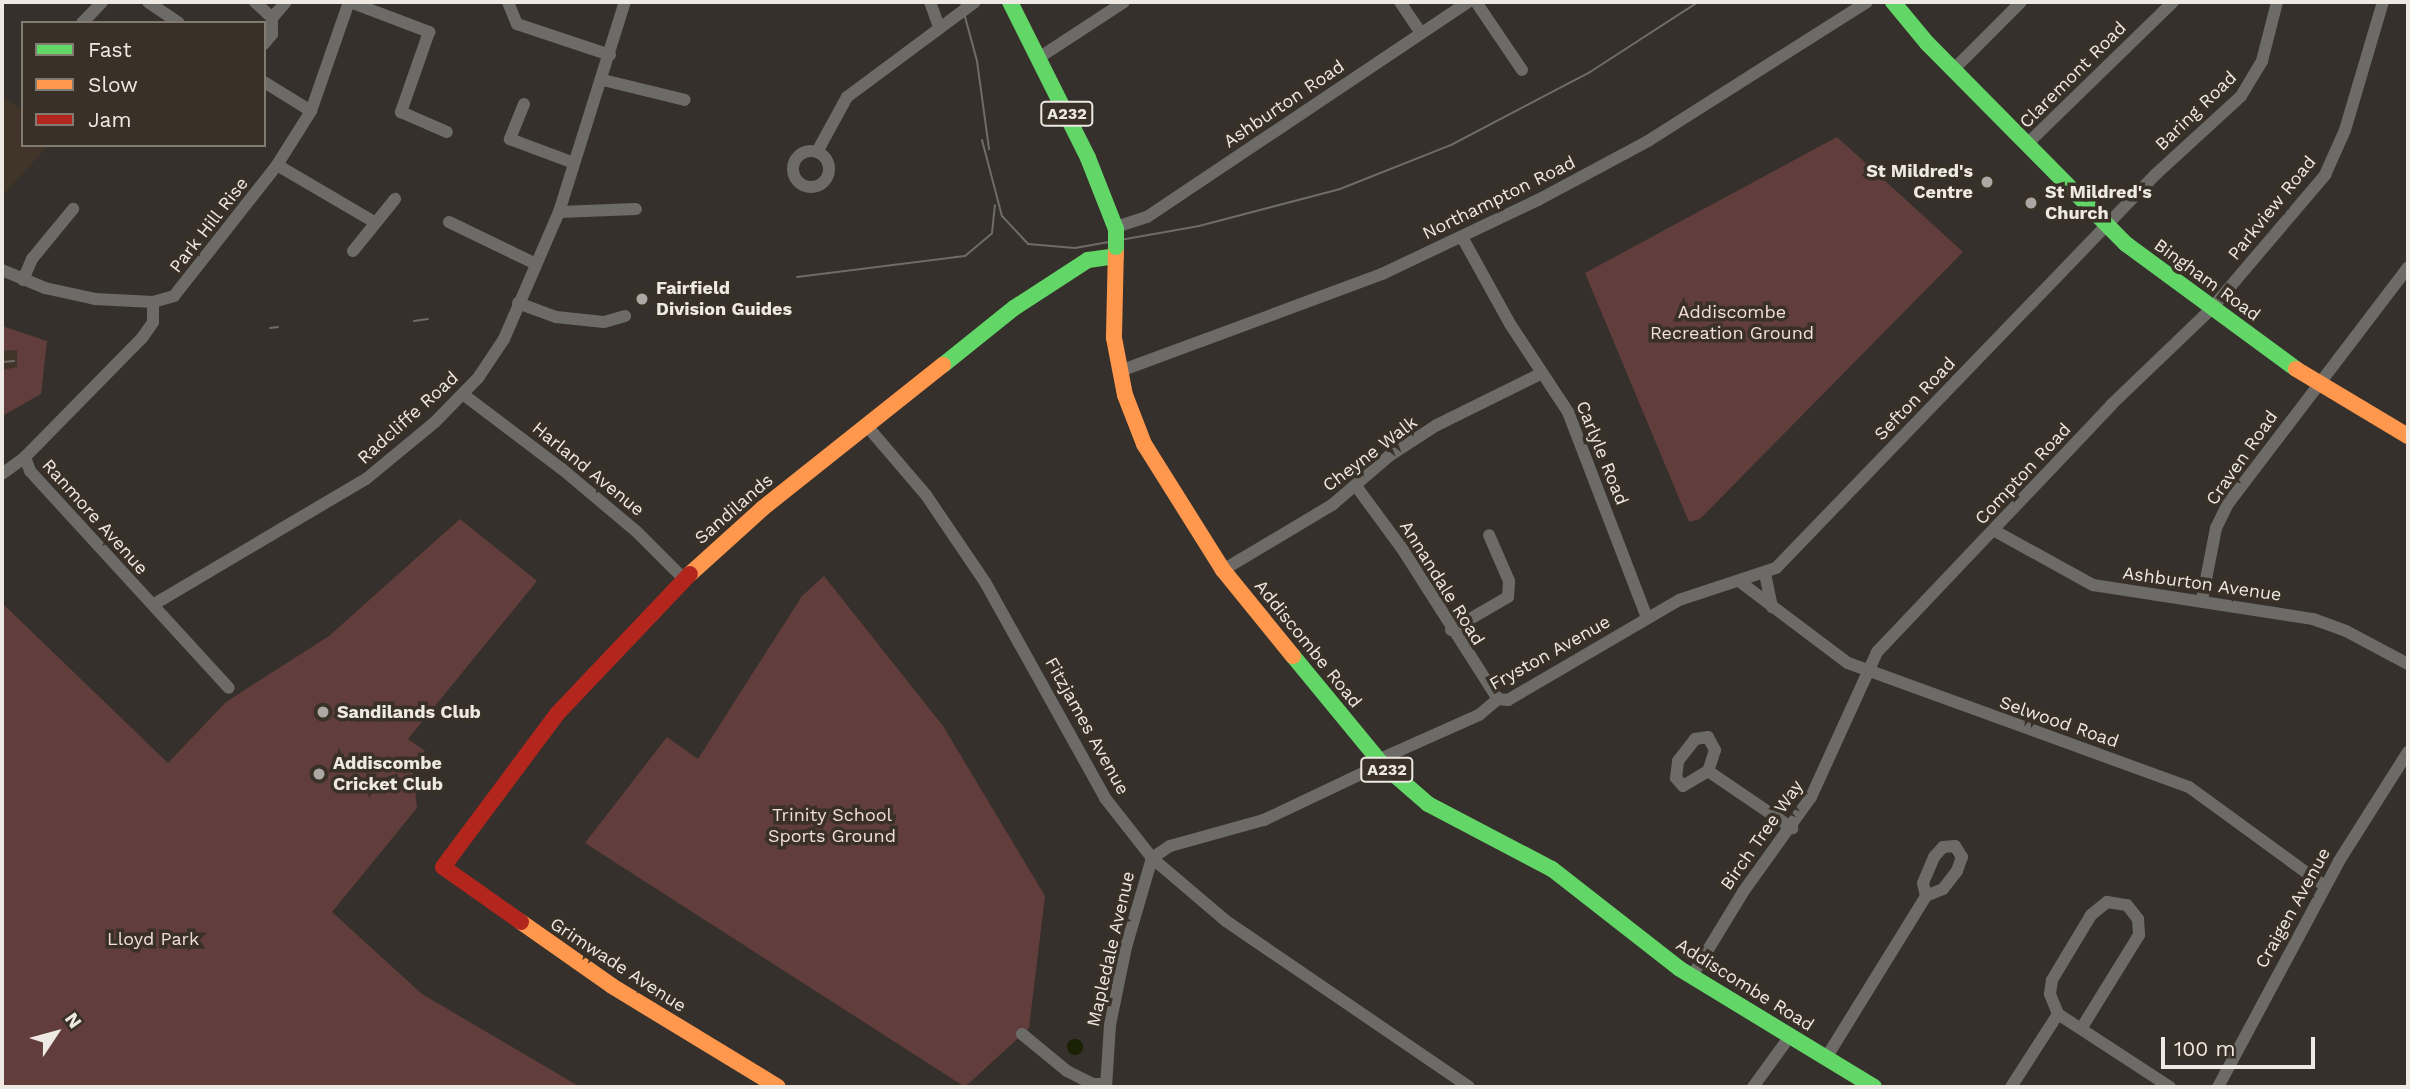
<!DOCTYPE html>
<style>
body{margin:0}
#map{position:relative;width:2410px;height:1089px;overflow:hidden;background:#35302b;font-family:"Work Sans",sans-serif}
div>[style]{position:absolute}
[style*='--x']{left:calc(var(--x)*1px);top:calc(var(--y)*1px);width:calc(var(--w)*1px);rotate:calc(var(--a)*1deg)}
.built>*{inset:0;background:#403528}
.green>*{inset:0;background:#613e3b}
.water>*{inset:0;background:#1b2105}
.round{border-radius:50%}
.street>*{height:12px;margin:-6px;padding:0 6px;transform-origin:6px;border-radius:6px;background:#6d6b67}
.street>.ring{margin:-6px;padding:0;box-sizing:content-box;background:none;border:12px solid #6d6b67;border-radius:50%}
.fast>*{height:16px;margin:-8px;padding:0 8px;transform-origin:8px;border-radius:8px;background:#63d668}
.slow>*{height:16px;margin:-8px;padding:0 8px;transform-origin:8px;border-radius:8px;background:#ff974d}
.jam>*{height:16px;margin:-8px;padding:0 8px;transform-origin:8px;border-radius:8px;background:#b3261e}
.tram>*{height:2px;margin:-1px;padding:0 1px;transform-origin:1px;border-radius:1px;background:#6e6c68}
.fast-bridge>*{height:16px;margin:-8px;padding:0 8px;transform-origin:8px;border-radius:8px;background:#63d668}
.dots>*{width:19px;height:19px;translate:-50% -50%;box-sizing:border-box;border:4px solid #393127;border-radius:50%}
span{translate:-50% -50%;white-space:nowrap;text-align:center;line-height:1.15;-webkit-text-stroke:7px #393127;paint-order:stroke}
.shield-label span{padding:2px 5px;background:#393127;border:2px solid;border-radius:5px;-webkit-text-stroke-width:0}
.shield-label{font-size:16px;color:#eee9e3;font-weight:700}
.street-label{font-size:18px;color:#eee9e3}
.poi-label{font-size:18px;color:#eee9e3;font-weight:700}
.right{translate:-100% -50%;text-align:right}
.left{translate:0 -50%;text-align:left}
.park-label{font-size:18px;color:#f3dddb}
.frame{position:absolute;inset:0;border:4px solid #eee9e3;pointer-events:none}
.legend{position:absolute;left:21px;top:21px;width:245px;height:126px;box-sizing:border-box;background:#393127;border:2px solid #817b72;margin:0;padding:9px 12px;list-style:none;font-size:21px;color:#eee9e3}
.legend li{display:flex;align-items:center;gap:14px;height:35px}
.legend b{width:35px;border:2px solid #817b72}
.north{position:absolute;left:21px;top:998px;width:70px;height:70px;-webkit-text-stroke:5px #393127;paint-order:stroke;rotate:54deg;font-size:19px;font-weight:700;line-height:28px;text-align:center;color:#eee9e3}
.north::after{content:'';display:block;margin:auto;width:24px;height:32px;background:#eee9e3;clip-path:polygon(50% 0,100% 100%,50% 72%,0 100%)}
.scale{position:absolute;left:2161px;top:1037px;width:154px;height:32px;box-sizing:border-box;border:4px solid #eee9e3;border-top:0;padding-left:9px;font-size:21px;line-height:24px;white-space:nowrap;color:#eee9e3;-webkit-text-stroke:5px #393127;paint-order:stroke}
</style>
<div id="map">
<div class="built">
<i style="clip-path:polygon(2px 96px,23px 110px,23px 145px,49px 145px,2px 196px)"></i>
<i style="clip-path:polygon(17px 349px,17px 367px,2px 370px,2px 351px)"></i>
</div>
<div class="green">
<i style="clip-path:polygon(1837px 137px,1963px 252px,1700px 519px,1689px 522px,1585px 273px)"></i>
<i style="clip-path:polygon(2px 326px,47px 341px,41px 394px,2px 416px,2px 370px,17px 367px,17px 350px,2px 351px)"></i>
<i style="clip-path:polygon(460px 519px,537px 581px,408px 739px,425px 751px,413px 768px,417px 808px,332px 912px,422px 994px,580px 1087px,2px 1087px,2px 603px,168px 763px,226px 702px,329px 636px)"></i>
<i style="clip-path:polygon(824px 576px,943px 726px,1045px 896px,1029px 1028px,965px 1087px,585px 843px,667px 737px,698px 759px,802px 596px)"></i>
</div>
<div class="water">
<i class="round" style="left:1067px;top:1039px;width:16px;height:16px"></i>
</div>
<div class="street">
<i style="--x:148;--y:2;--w:37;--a:34"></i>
<i style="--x:255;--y:2;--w:23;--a:43"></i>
<i style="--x:350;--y:2;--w:85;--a:20.8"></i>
<i style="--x:429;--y:32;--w:85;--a:109.3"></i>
<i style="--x:401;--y:112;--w:50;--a:23.5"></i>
<i style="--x:508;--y:2;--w:24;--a:68"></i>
<i style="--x:517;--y:24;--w:98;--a:18.4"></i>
<i style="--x:930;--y:2;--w:27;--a:70"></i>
<i style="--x:1400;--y:2;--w:37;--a:56"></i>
<i style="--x:1476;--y:2;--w:82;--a:55.9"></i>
<i style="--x:82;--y:23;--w:29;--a:-46"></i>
<i style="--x:264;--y:44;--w:13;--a:-51"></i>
<i style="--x:272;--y:34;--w:16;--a:-90"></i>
<i style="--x:272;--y:18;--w:21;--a:-49"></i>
<i style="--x:1040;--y:57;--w:100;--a:-33.2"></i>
<i style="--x:1953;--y:70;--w:96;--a:-45"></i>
<i style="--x:603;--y:80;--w:84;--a:13.7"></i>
<i style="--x:264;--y:82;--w:55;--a:31.7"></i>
<i style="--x:524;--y:104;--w:38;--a:112"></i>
<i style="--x:510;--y:139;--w:68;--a:20.6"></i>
<i style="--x:2027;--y:144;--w:204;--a:-44.2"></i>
<i style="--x:818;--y:150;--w:60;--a:-61.3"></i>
<i style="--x:847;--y:97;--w:159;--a:-36.6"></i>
<i class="ring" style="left:793px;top:151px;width:24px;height:24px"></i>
<i style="--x:277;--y:165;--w:113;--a:30.4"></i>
<i style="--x:559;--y:212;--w:77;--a:-2.2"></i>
<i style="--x:449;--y:222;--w:94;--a:25.8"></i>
<i style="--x:1116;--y:227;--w:33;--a:-18"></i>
<i style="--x:1147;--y:217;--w:386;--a:-33.8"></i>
<i style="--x:1462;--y:237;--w:99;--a:61.1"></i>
<i style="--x:1510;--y:324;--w:105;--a:56.6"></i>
<i style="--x:1568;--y:412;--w:221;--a:69"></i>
<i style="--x:353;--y:251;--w:67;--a:-51.1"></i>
<i style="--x:2;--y:270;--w:47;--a:22.7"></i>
<i style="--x:45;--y:288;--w:51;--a:12.4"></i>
<i style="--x:95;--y:299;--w:58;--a:3"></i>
<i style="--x:153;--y:302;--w:22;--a:-16"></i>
<i style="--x:174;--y:296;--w:167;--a:-51.8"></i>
<i style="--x:277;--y:165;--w:64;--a:-57.8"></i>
<i style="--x:311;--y:111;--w:115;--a:-70.8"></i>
<i style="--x:23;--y:280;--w:23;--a:-67"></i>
<i style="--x:32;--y:259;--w:65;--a:-50.6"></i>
<i style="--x:518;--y:303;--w:40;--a:20.2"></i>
<i style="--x:556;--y:317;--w:48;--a:5.9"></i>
<i style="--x:604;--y:322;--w:22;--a:-16"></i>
<i style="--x:1120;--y:371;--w:279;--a:-20.3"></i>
<i style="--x:1382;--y:274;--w:173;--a:-25.4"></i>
<i style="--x:1538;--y:200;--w:125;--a:-28.2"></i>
<i style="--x:1648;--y:141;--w:259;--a:-32.4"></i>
<i style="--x:464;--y:395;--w:123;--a:37.1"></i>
<i style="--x:562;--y:469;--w:97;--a:40"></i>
<i style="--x:636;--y:531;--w:68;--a:45"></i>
<i style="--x:867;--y:426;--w:91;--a:49.5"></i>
<i style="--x:926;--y:495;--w:105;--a:55.9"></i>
<i style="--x:985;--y:582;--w:247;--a:60.9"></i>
<i style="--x:1105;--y:798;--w:76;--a:51.9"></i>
<i style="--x:1152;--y:858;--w:97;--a:40.4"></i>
<i style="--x:1226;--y:921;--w:294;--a:34.3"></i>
<i style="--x:25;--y:457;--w:15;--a:70"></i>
<i style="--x:30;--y:471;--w:294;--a:47.5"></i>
<i style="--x:2;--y:474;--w:29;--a:-36"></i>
<i style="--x:25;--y:457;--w:167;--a:-45.5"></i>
<i style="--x:142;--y:338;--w:19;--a:-55"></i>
<i style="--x:153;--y:322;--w:20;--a:-90"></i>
<i style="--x:1356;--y:486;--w:79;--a:53.7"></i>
<i style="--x:1403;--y:550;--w:177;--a:57.5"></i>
<i style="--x:1995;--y:531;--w:112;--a:28.9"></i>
<i style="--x:2093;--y:585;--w:223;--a:8.8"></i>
<i style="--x:2313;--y:619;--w:35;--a:20"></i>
<i style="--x:2346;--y:631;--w:70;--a:28"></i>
<i style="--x:1223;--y:570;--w:127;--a:-30.8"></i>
<i style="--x:1332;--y:505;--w:75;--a:-40.7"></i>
<i style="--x:1389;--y:456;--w:57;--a:-32.9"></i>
<i style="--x:1437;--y:425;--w:117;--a:-26.3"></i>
<i style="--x:1765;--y:574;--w:34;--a:78"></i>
<i style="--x:1739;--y:581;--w:136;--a:37"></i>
<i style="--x:1848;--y:663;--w:363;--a:20"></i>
<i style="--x:2189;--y:787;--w:168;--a:36.1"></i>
<i style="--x:2202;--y:600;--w:73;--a:-79"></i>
<i style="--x:2216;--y:528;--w:25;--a:-64"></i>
<i style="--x:2227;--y:505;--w:299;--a:-52.7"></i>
<i style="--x:156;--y:603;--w:244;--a:-30.6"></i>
<i style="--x:366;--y:479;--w:89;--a:-39.6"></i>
<i style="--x:435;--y:422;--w:62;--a:-45.7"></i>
<i style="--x:478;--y:378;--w:47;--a:-56.3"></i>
<i style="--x:504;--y:339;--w:138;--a:-66.6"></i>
<i style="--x:559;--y:212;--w:220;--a:-72.6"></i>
<i style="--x:1451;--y:630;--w:66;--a:-30.1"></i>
<i style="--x:1508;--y:597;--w:16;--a:-86"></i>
<i style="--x:1509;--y:581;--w:50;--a:-113.5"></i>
<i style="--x:1498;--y:699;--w:10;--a:6"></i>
<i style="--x:1508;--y:700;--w:198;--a:-30.3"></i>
<i style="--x:1679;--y:600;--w:102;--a:-18.3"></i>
<i style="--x:1776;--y:568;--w:547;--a:-46.04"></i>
<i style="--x:2156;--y:174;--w:115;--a:-42.5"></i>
<i style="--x:2241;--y:96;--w:41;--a:-59"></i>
<i style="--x:2262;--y:61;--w:61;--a:-75.7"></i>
<i style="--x:1708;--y:737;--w:15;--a:62"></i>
<i style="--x:1715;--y:750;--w:22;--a:108"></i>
<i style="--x:1708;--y:771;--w:29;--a:149"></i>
<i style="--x:1683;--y:786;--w:11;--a:-131"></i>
<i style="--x:1676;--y:778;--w:17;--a:-83"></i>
<i style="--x:1678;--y:761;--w:28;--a:-52"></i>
<i style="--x:1695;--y:739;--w:13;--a:-9"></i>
<i style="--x:1378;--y:760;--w:111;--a:-24"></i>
<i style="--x:1479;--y:715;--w:25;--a:-40"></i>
<i style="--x:1708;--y:771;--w:102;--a:34.2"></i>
<i style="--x:1692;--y:976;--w:98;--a:-58.7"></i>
<i style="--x:1743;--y:892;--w:117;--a:-54.4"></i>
<i style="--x:1811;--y:797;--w:159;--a:-65.5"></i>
<i style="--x:1877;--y:652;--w:340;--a:-46.5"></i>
<i style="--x:2111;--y:405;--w:140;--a:-43.8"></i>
<i style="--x:2212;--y:308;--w:175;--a:-49.6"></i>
<i style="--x:2325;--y:175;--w:49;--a:-66"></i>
<i style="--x:2345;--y:130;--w:134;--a:-73.5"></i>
<i style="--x:2058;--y:1014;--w:22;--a:-112"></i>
<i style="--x:2050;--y:994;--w:14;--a:-82"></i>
<i style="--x:2052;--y:980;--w:76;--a:-59"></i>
<i style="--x:2091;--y:915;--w:21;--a:-39"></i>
<i style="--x:2107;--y:902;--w:20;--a:9"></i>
<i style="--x:2127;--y:905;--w:18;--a:52"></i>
<i style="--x:2138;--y:919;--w:16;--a:86"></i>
<i style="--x:2139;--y:935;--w:110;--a:121.7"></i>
<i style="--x:2058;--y:1014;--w:134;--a:33.1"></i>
<i style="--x:1022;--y:1034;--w:58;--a:39.4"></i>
<i style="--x:1067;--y:1071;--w:29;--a:27"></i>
<i style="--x:1093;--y:1084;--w:13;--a:0"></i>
<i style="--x:1826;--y:1058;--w:190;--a:-58.3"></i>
<i style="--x:1926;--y:896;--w:13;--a:-103"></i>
<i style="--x:1923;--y:883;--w:28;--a:-67"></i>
<i style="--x:1934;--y:857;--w:13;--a:-48"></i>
<i style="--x:1943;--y:847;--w:12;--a:-5"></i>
<i style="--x:1955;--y:846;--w:13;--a:58"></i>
<i style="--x:1962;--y:857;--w:15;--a:110"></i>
<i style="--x:1957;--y:871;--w:23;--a:128"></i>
<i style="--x:1943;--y:889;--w:18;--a:158"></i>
<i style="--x:1106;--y:1087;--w:62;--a:-86.3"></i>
<i style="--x:1110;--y:1025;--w:80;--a:-78.4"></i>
<i style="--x:1126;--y:947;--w:93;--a:-73.7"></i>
<i style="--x:1152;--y:858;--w:22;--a:-34"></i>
<i style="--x:1170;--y:846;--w:98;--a:-15.5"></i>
<i style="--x:1264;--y:820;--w:131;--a:-25.4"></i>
<i style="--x:1753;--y:1087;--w:63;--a:-54"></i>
<i style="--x:2011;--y:1087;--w:87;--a:-57.2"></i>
<i style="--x:2218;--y:1087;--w:256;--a:-61.8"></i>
<i style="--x:2339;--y:861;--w:129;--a:-57.7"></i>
</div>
<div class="fast">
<i style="--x:1010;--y:2;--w:174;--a:63.4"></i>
<i style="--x:1088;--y:158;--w:76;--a:68.5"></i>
<i style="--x:1893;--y:2;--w:53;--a:50.3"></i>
<i style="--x:1927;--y:43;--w:283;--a:45.3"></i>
<i style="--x:2126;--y:244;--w:211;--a:36.3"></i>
<i style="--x:943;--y:365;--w:91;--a:-38.8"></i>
<i style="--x:1014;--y:308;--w:88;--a:-33"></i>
<i style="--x:1088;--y:260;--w:28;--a:-8"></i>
<i style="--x:1293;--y:656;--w:140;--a:50.5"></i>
<i style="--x:1382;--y:764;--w:61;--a:41"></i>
<i style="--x:1428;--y:804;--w:140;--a:27.7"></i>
<i style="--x:1552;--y:869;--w:162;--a:38"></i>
<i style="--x:1680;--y:969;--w:227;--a:31.3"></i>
</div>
<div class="slow">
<i style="--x:1116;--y:247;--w:91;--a:91.3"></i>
<i style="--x:1114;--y:338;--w:58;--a:79.1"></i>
<i style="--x:1125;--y:395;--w:53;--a:68.8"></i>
<i style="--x:1144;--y:444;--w:149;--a:57.9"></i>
<i style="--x:1223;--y:570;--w:111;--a:50.9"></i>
<i style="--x:2296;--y:369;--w:131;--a:30.9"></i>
<i style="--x:690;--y:574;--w:98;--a:-42.1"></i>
<i style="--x:763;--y:508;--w:230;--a:-38.5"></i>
<i style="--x:521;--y:922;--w:111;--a:35.1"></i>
<i style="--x:612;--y:986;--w:194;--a:31.3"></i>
</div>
<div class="jam">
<i style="--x:521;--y:922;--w:95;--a:-144.8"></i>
<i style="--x:443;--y:867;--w:191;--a:-53.3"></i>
<i style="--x:557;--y:714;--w:193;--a:-46.5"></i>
</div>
<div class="tram">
<i style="--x:961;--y:2;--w:61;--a:74.8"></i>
<i style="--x:977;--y:61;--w:89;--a:82.2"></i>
<i style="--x:982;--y:140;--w:79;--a:75.3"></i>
<i style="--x:1002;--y:216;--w:38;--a:47"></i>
<i style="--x:1028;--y:244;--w:47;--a:4.9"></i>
<i style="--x:1075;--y:248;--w:126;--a:-10.1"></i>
<i style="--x:1199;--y:226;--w:146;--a:-14.7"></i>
<i style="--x:1340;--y:189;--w:119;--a:-21.6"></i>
<i style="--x:1451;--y:145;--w:157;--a:-27.7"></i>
<i style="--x:1590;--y:72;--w:129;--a:-32.9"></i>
<i style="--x:797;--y:277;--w:169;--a:-7.1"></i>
<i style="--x:965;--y:256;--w:35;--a:-40"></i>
<i style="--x:992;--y:233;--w:28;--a:-84"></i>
<i style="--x:414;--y:321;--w:14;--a:-8"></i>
<i style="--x:270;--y:328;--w:8;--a:-7"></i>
<i style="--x:2;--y:362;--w:12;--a:-5"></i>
</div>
<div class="fast-bridge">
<i style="--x:1116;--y:229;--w:18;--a:90"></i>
</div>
<div class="dots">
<i style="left:1987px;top:182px;background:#ada8a3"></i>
<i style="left:2031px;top:203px;background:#ada8a3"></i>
<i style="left:642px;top:299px;background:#ada8a3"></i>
<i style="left:323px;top:712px;background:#ada8a3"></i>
<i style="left:319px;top:774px;background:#ada8a3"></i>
</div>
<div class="shield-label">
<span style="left:1067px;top:114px">A232</span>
<span style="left:1387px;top:770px">A232</span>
</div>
<div class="street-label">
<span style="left:2073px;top:75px;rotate:-45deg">Claremont Road</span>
<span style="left:1284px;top:104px;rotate:-34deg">Ashburton Road</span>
<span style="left:2196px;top:111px;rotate:-44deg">Baring Road</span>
<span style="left:1499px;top:198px;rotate:-26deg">Northampton Road</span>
<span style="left:2272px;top:208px;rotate:-51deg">Parkview Road</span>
<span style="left:209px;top:225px;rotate:-52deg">Park Hill Rise</span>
<span style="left:2207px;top:280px;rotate:36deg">Bingham Road</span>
<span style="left:1915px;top:399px;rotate:-46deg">Sefton Road</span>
<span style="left:408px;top:418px;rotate:-42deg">Radcliffe Road</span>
<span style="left:1602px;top:453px;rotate:68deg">Carlyle Road</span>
<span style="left:1370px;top:454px;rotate:-37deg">Cheyne Walk</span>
<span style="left:2242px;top:458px;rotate:-55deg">Craven Road</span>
<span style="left:588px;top:469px;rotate:39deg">Harland Avenue</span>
<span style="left:2023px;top:474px;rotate:-47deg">Compton Road</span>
<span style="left:734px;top:509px;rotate:-41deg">Sandilands</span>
<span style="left:95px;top:517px;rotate:48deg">Ranmore Avenue</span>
<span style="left:1442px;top:583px;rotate:58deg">Annandale Road</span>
<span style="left:2202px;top:584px;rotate:8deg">Ashburton Avenue</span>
<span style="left:1308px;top:644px;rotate:51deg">Addiscombe Road</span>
<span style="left:1550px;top:653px;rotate:-29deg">Fryston Avenue</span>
<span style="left:2059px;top:722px;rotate:19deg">Selwood Road</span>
<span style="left:1087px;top:726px;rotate:61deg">Fitzjames Avenue</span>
<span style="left:1762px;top:835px;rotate:-55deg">Birch Tree Way</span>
<span style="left:2293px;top:908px;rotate:-61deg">Craigen Avenue</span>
<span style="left:1111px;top:949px;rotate:-77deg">Mapledale Avenue</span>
<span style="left:618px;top:965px;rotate:33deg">Grimwade Avenue</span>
<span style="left:1745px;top:985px;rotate:32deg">Addiscombe Road</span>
</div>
<div class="poi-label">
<span class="right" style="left:1973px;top:182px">St Mildred's<br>Centre</span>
<span class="left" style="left:2045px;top:203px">St Mildred's<br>Church</span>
<span class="left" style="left:656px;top:299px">Fairfield<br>Division Guides</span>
<span class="left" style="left:337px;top:712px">Sandilands Club</span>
<span class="left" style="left:333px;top:774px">Addiscombe<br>Cricket Club</span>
</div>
<div class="park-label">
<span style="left:1732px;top:323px">Addiscombe<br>Recreation Ground</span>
<span style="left:832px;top:826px">Trinity School<br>Sports Ground</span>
<span style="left:153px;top:939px">Lloyd Park</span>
</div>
<div class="frame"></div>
<ul class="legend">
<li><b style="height:9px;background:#63d668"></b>Fast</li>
<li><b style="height:9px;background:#ff974d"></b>Slow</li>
<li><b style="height:9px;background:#b3261e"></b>Jam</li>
</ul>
<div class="north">N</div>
<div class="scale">100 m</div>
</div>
